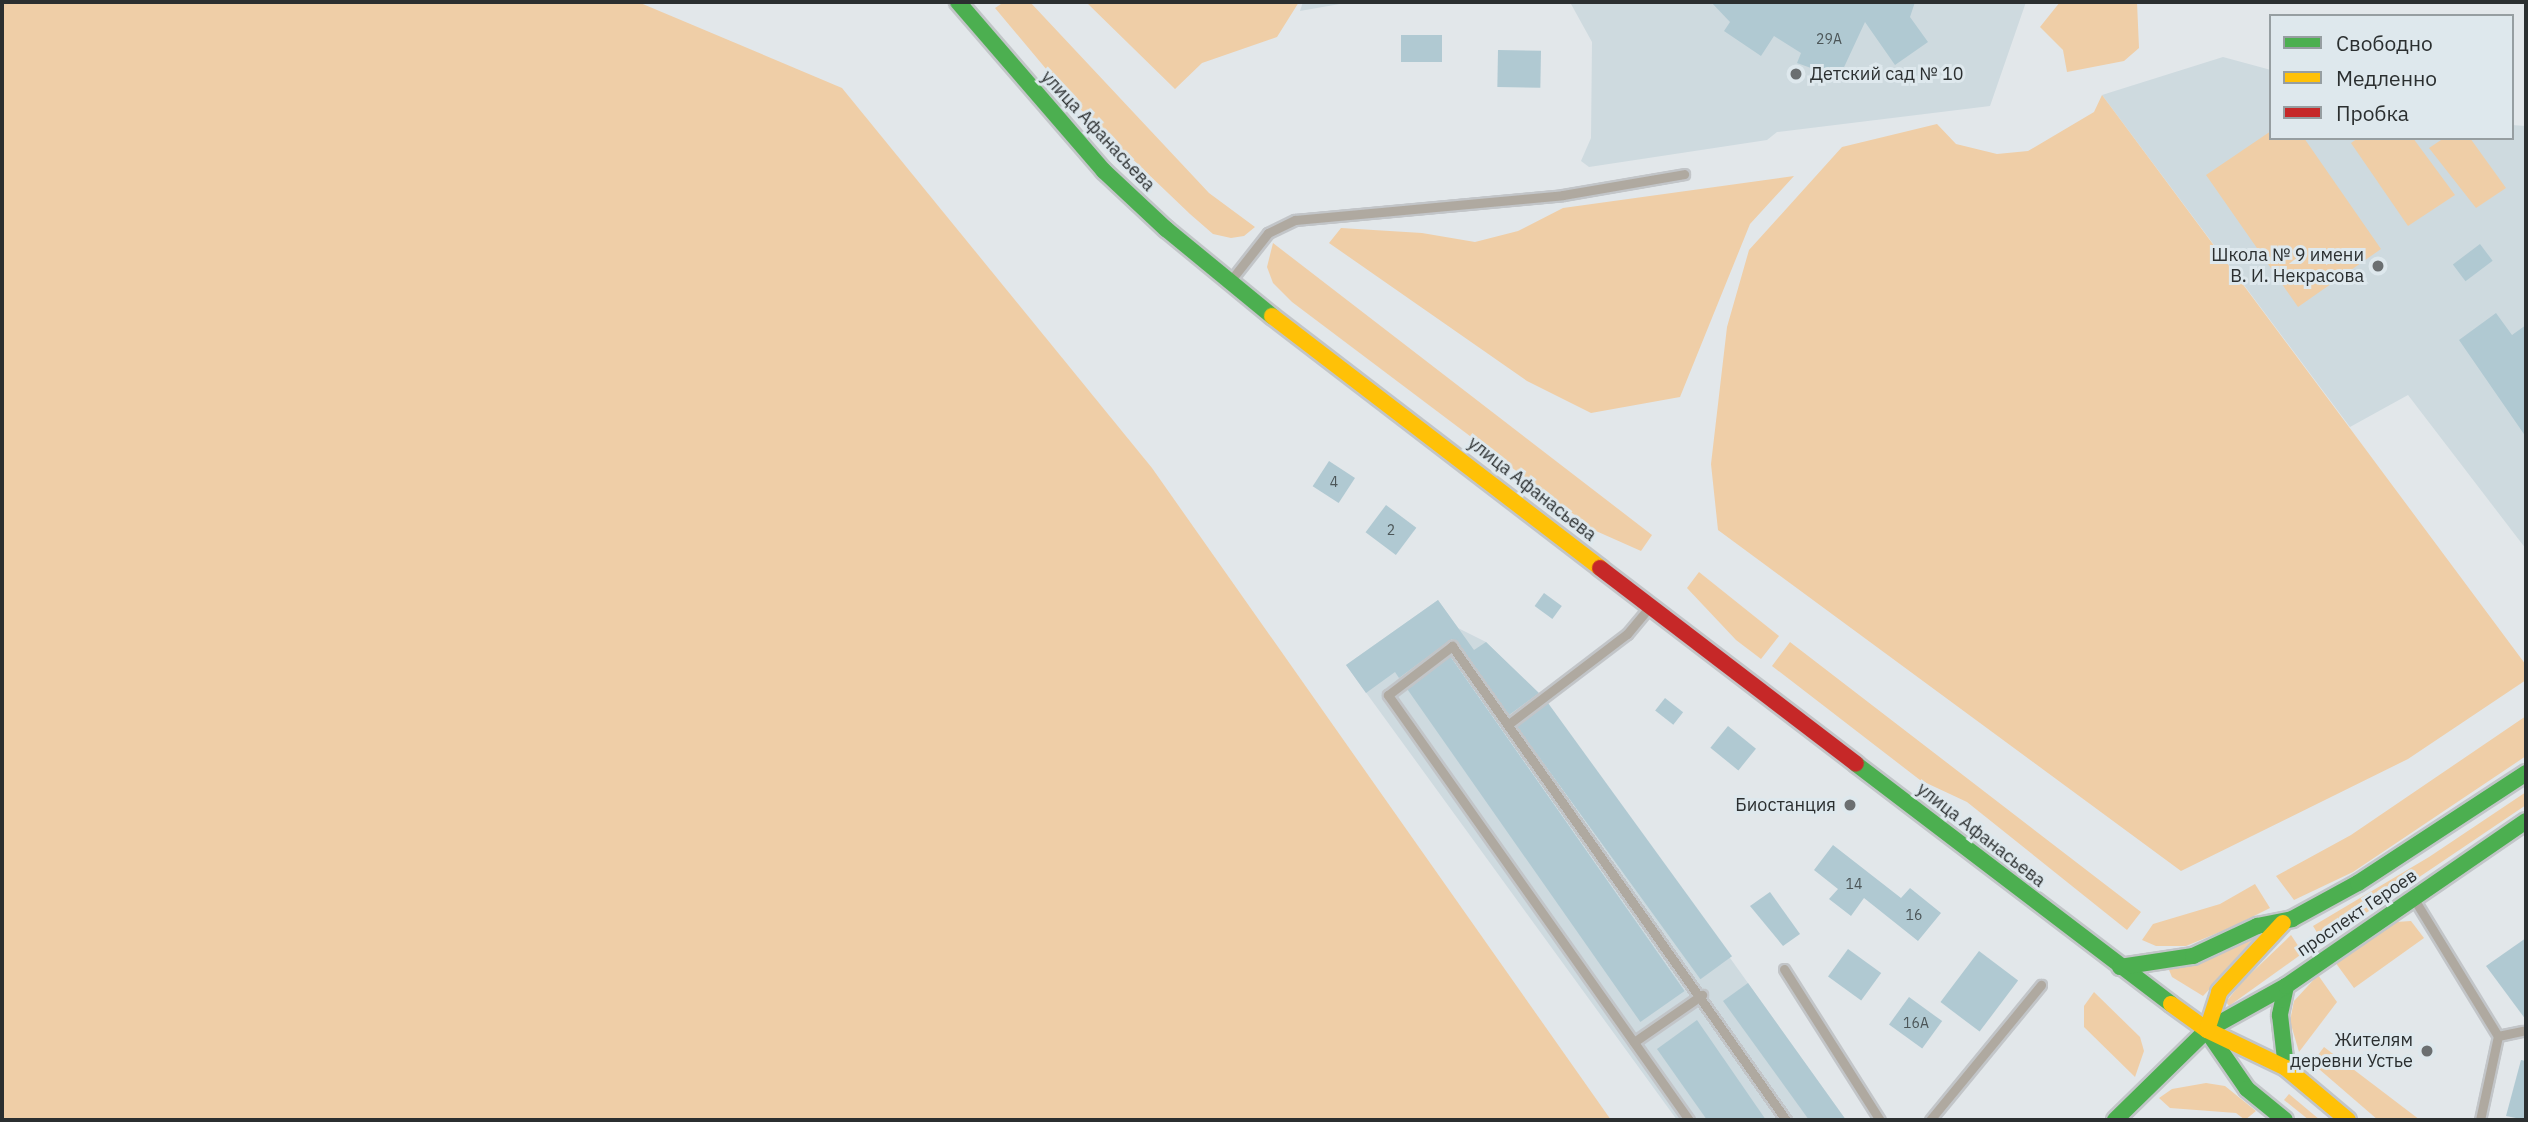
<!DOCTYPE html>
<meta charset="utf-8">
<style>
body{margin:0}
#map{position:relative;width:2528px;height:1122px;overflow:hidden;background:#e2e7ea;font-family:"IBM Plex Sans",sans-serif}
div>[style]{position:absolute}
[style*='--x']{left:calc(var(--x)*1px);top:calc(var(--y)*1px);width:calc(var(--w)*1px);rotate:calc(var(--a)*1deg)}
.built>*{inset:0;background:#cedadf}
.green>*{inset:0;background:#efcea7}
.building>*{inset:0;background:#b0c9d2;transform-origin:0 0}
.roads{filter:drop-shadow(2px 0 #c2c5c8) drop-shadow(-2px 0 #c2c5c8) drop-shadow(0 2px #c2c5c8) drop-shadow(0 -2px #c2c5c8)}
.lane>*{height:9px;margin:-4.5px;padding:0 4.5px;transform-origin:4.5px;border-radius:4.5px;background:#afa9a0}
.fast>*{height:16px;margin:-8px;padding:0 8px;transform-origin:8px;border-radius:8px;background:#4caf50}
.slow>*{height:16px;margin:-8px;padding:0 8px;transform-origin:8px;border-radius:8px;background:#ffc107}
.jam>*{height:16px;margin:-8px;padding:0 8px;transform-origin:8px;border-radius:8px;background:#c62828}
.dots>*{width:19px;height:19px;translate:-50% -50%;box-sizing:border-box;border:4px solid #dee8ed;border-radius:50%}
span{translate:-50% -50%;white-space:nowrap;text-align:center;line-height:1.15;-webkit-text-stroke:6px #dee8ed;paint-order:stroke}
.number-label{font-size:14px;color:#4c5658}
.number-label span{-webkit-text-stroke-width:0}
.poi-label{font-size:18px;color:#2b2f30}
.left{translate:0 -50%;text-align:left}
.right{translate:-100% -50%;text-align:right}
.street-label{font-size:18px;color:#2b2f30}
.frame{position:absolute;inset:0;border:4px solid #2b2f30;pointer-events:none}
.legend{position:absolute;left:2269px;top:14px;width:245px;height:126px;box-sizing:border-box;background:#dee8ed;border:2px solid #969ea1;margin:0;padding:9px 12px;list-style:none;font-size:21px;color:#2b2f30}
.legend li{display:flex;align-items:center;gap:14px;height:35px}
.legend b{width:35px;border:2px solid #969ea1}
</style>
<div id="map">
<div class="built">
<i style="clip-path:polygon(1303px 2px,1351px 2px,1300px 11px)"></i>
<i style="clip-path:polygon(1537px 2px,2026px 2px,1990px 106px,1777px 132px,1767px 140px,1589px 167px,1581px 161px,1591px 138px,1592px 42px,1571px 4px)"></i>
<i style="clip-path:polygon(2223px 57px,2271px 70px,2271px 138px,2512px 138px,2512px 125px,2526px 126px,2526px 549px,2408px 395px,2350px 427px,2102px 95px)"></i>
<i style="clip-path:polygon(1438px 600px,1458px 628px,1486px 642px,1549px 705px,1846px 1120px,1677px 1120px,1346px 665px)"></i>
</div>
<div class="green">
<i style="clip-path:polygon(2px 2px,638px 2px,842px 88px,1152px 468px,1611px 1120px,2px 1120px)"></i>
<i style="clip-path:polygon(1004px 2px,1030px 2px,1209px 193px,1255px 227px,1244px 236px,1231px 238px,1213px 234px,1190px 214px,1077px 106px,995px 8px)"></i>
<i style="clip-path:polygon(1086px 2px,1299px 2px,1277px 37px,1202px 63px,1175px 89px)"></i>
<i style="clip-path:polygon(2060px 2px,2137px 2px,2139px 48px,2124px 61px,2067px 72px,2063px 50px,2040px 27px)"></i>
<i style="clip-path:polygon(2102px 95px,2526px 665px,2526px 680px,2408px 759px,2181px 871px,1718px 530px,1711px 464px,1727px 327px,1749px 250px,1842px 147px,1937px 124px,1956px 144px,1997px 154px,2028px 151px,2094px 112px)"></i>
<i style="clip-path:polygon(2271px 131px,2271px 138px,2304px 138px,2381px 249px,2298px 307px,2206px 175px)"></i>
<i style="clip-path:polygon(2358px 138px,2413px 138px,2455px 195px,2408px 226px,2351px 143px)"></i>
<i style="clip-path:polygon(2444px 138px,2470px 138px,2506px 188px,2476px 208px,2429px 148px)"></i>
<i style="clip-path:polygon(1794px 176px,1750px 224px,1680px 397px,1591px 413px,1527px 381px,1329px 243px,1341px 228px,1422px 233px,1475px 242px,1518px 231px,1563px 208px)"></i>
<i style="clip-path:polygon(1273px 243px,1652px 535px,1641px 551px,1596px 531px,1292px 302px,1273px 283px,1267px 267px)"></i>
<i style="clip-path:polygon(1699px 572px,1779px 636px,1761px 659px,1736px 640px,1687px 588px)"></i>
<i style="clip-path:polygon(1790px 642px,2141px 912px,2127px 930px,1967px 802px,1920px 780px,1772px 666px)"></i>
<i style="clip-path:polygon(2526px 716px,2526px 756px,2353px 872px,2294px 900px,2276px 876px,2351px 835px)"></i>
<i style="clip-path:polygon(2526px 792px,2526px 805px,2323px 942px,2313px 926px,2429px 857px)"></i>
<i style="clip-path:polygon(2255px 884px,2270px 908px,2232px 927px,2186px 946px,2156px 946px,2142px 940px,2153px 924px,2220px 904px)"></i>
<i style="clip-path:polygon(2411px 921px,2424px 938px,2354px 988px,2335px 962px,2396px 922px)"></i>
<i style="clip-path:polygon(2268px 928px,2203px 996px,2172px 977px,2169px 970px)"></i>
<i style="clip-path:polygon(2291px 935px,2303px 953px,2229px 1006px,2226px 1002px,2242px 982px)"></i>
<i style="clip-path:polygon(2318px 975px,2337px 1002px,2299px 1052px,2290px 1021px,2294px 1001px)"></i>
<i style="clip-path:polygon(2094px 992px,2140px 1037px,2144px 1051px,2135px 1077px,2084px 1027px,2084px 1006px)"></i>
<i style="clip-path:polygon(2324px 1047px,2420px 1120px,2378px 1120px,2312px 1063px)"></i>
<i style="clip-path:polygon(2206px 1083px,2225px 1086px,2256px 1111px,2245px 1120px,2236px 1113px,2170px 1108px,2159px 1098px,2172px 1089px)"></i>
<i style="clip-path:polygon(2289px 1094px,2320px 1120px,2309px 1120px,2284px 1100px)"></i>
</div>
<div class="building">
<i style="clip-path:polygon(1711px 2px,1915px 2px,1910px 17px,1928px 42px,1895px 65px,1865px 22px,1839px 78px,1797px 63px,1801px 53px,1774px 36px,1761px 56px,1724px 31px,1730px 22px)"></i>
<i style="left:1401px;top:35px;width:41px;height:27px"></i>
<i style="left:1498px;top:50px;width:43px;height:37px;rotate:1deg"></i>
<i style="left:2480px;top:244px;width:21px;height:34px;rotate:53deg"></i>
<i style="clip-path:polygon(2496px 313px,2512px 335px,2526px 325px,2526px 437px,2459px 340px)"></i>
<i style="left:1329px;top:461px;width:31px;height:30px;rotate:33deg"></i>
<i style="left:1386px;top:505px;width:38px;height:34px;rotate:37deg"></i>
<i style="left:1544px;top:593px;width:22px;height:16px;rotate:36deg"></i>
<i style="clip-path:polygon(1438px 600px,1474px 650px,1486px 642px,1539px 693px,1509px 715px,1452px 639px,1399px 678px,1395px 672px,1366px 693px,1346px 665px)"></i>
<i style="left:1450px;top:656px;width:409px;height:54px;rotate:55deg"></i>
<i style="left:1665px;top:698px;width:23px;height:16px;rotate:38deg"></i>
<i style="left:1548px;top:703px;width:313px;height:39px;rotate:54deg"></i>
<i style="left:1728px;top:726px;width:36px;height:28px;rotate:39deg"></i>
<i style="clip-path:polygon(1833px 845px,1901px 898px,1910px 888px,1941px 913px,1918px 941px,1864px 898px,1851px 916px,1829px 899px,1838px 889px,1814px 870px)"></i>
<i style="clip-path:polygon(1770px 892px,1800px 934px,1783px 946px,1750px 906px)"></i>
<i style="clip-path:polygon(2526px 938px,2526px 1020px,2486px 966px)"></i>
<i style="left:1848px;top:949px;width:41px;height:34px;rotate:36deg"></i>
<i style="left:1979px;top:951px;width:49px;height:64px;rotate:37deg"></i>
<i style="clip-path:polygon(1748px 983px,1846px 1120px,1809px 1120px,1723px 1001px)"></i>
<i style="left:1909px;top:997px;width:41px;height:34px;rotate:36deg"></i>
<i style="clip-path:polygon(1697px 1020px,1766px 1120px,1707px 1120px,1657px 1049px)"></i>
<i style="clip-path:polygon(2521px 1060px,2526px 1061px,2526px 1120px,2506px 1116px)"></i>
</div>
<div class="roads">
<div class="lane">
<i style="--x:1231;--y:280;--w:60;--a:-51.8"></i>
<i style="--x:1268;--y:233;--w:30;--a:-26"></i>
<i style="--x:1295;--y:220;--w:269;--a:-5.3"></i>
<i style="--x:1563;--y:195;--w:123;--a:-9.8"></i>
<i style="--x:1510;--y:723;--w:147;--a:-37.3"></i>
<i style="--x:1627;--y:634;--w:33;--a:-50"></i>
<i style="--x:2414;--y:899;--w:161;--a:58.5"></i>
<i style="--x:2498;--y:1036;--w:86;--a:102.1"></i>
<i style="--x:1784;--y:969;--w:179;--a:57.6"></i>
<i style="--x:2498;--y:1036;--w:25;--a:-12"></i>
<i style="--x:1634;--y:1042;--w:83;--a:-34.7"></i>
<i style="--x:1689;--y:1120;--w:521;--a:-125.31"></i>
<i style="--x:1388;--y:695;--w:81;--a:-37.4"></i>
<i style="--x:1452;--y:646;--w:580;--a:54.83"></i>
<i style="--x:1930;--y:1120;--w:175;--a:-50.6"></i>
</div>
<div class="fast">
<i style="--x:958;--y:2;--w:223;--a:49.2"></i>
<i style="--x:1104;--y:171;--w:85;--a:43.1"></i>
<i style="--x:1166;--y:229;--w:137;--a:39.4"></i>
<i style="--x:1856;--y:764;--w:396;--a:37.3"></i>
<i style="--x:2120;--y:967;--w:74;--a:-8.6"></i>
<i style="--x:2193;--y:956;--w:71;--a:-25.1"></i>
<i style="--x:2257;--y:926;--w:36;--a:-11"></i>
<i style="--x:2292;--y:919;--w:75;--a:-28.6"></i>
<i style="--x:2358;--y:883;--w:201;--a:-33.2"></i>
<i style="--x:2286;--y:986;--w:30;--a:102"></i>
<i style="--x:2280;--y:1015;--w:53;--a:83.5"></i>
<i style="--x:2207;--y:1031;--w:70;--a:55.4"></i>
<i style="--x:2247;--y:1089;--w:49;--a:39.2"></i>
<i style="--x:2115;--y:1120;--w:129;--a:-44.4"></i>
<i style="--x:2207;--y:1030;--w:90;--a:-29.1"></i>
<i style="--x:2286;--y:986;--w:291;--a:-34.5"></i>
</div>
<div class="slow">
<i style="--x:1272;--y:316;--w:414;--a:37.5"></i>
<i style="--x:2171;--y:1004;--w:44;--a:35.8"></i>
<i style="--x:2207;--y:1030;--w:88;--a:25.7"></i>
<i style="--x:2286;--y:1068;--w:81;--a:40"></i>
<i style="--x:2207;--y:1030;--w:40;--a:-72"></i>
<i style="--x:2219;--y:992;--w:94;--a:-47.2"></i>
</div>
<div class="jam">
<i style="--x:1600;--y:568;--w:322;--a:37.4"></i>
</div>
</div>
<div class="dots">
<i style="left:1796px;top:74px;background:#6b6f71"></i>
<i style="left:2378px;top:266px;background:#6b6f71"></i>
<i style="left:1850px;top:805px;background:#6b6f71"></i>
<i style="left:2427px;top:1051px;background:#6b6f71"></i>
</div>
<div class="number-label">
<span style="left:1829px;top:39px">29А</span>
<span style="left:1334px;top:482px">4</span>
<span style="left:1391px;top:530px">2</span>
<span style="left:1854px;top:884px">14</span>
<span style="left:1914px;top:915px">16</span>
<span style="left:1916px;top:1023px">16А</span>
</div>
<div class="poi-label">
<span class="left" style="left:1810px;top:74px">Детский сад № 10</span>
<span class="right" style="left:2364px;top:266px">Школа № 9 имени<br>В. И. Некрасова</span>
<span class="right" style="left:1836px;top:805px">Биостанция</span>
<span class="right" style="left:2413px;top:1051px">Жителям<br>деревни Устье</span>
</div>
<div class="street-label">
<span style="left:1098px;top:131px;rotate:47deg">улица Афанасьева</span>
<span style="left:1532px;top:489px;rotate:38deg">улица Афанасьева</span>
<span style="left:1981px;top:835px;rotate:38deg">улица Афанасьева</span>
<span style="left:2357px;top:913px;rotate:-34deg">проспект Героев</span>
</div>
<div class="frame"></div>
<ul class="legend">
<li><b style="height:9px;background:#4caf50"></b>Свободно</li>
<li><b style="height:9px;background:#ffc107"></b>Медленно</li>
<li><b style="height:9px;background:#c62828"></b>Пробка</li>
</ul>
</div>
